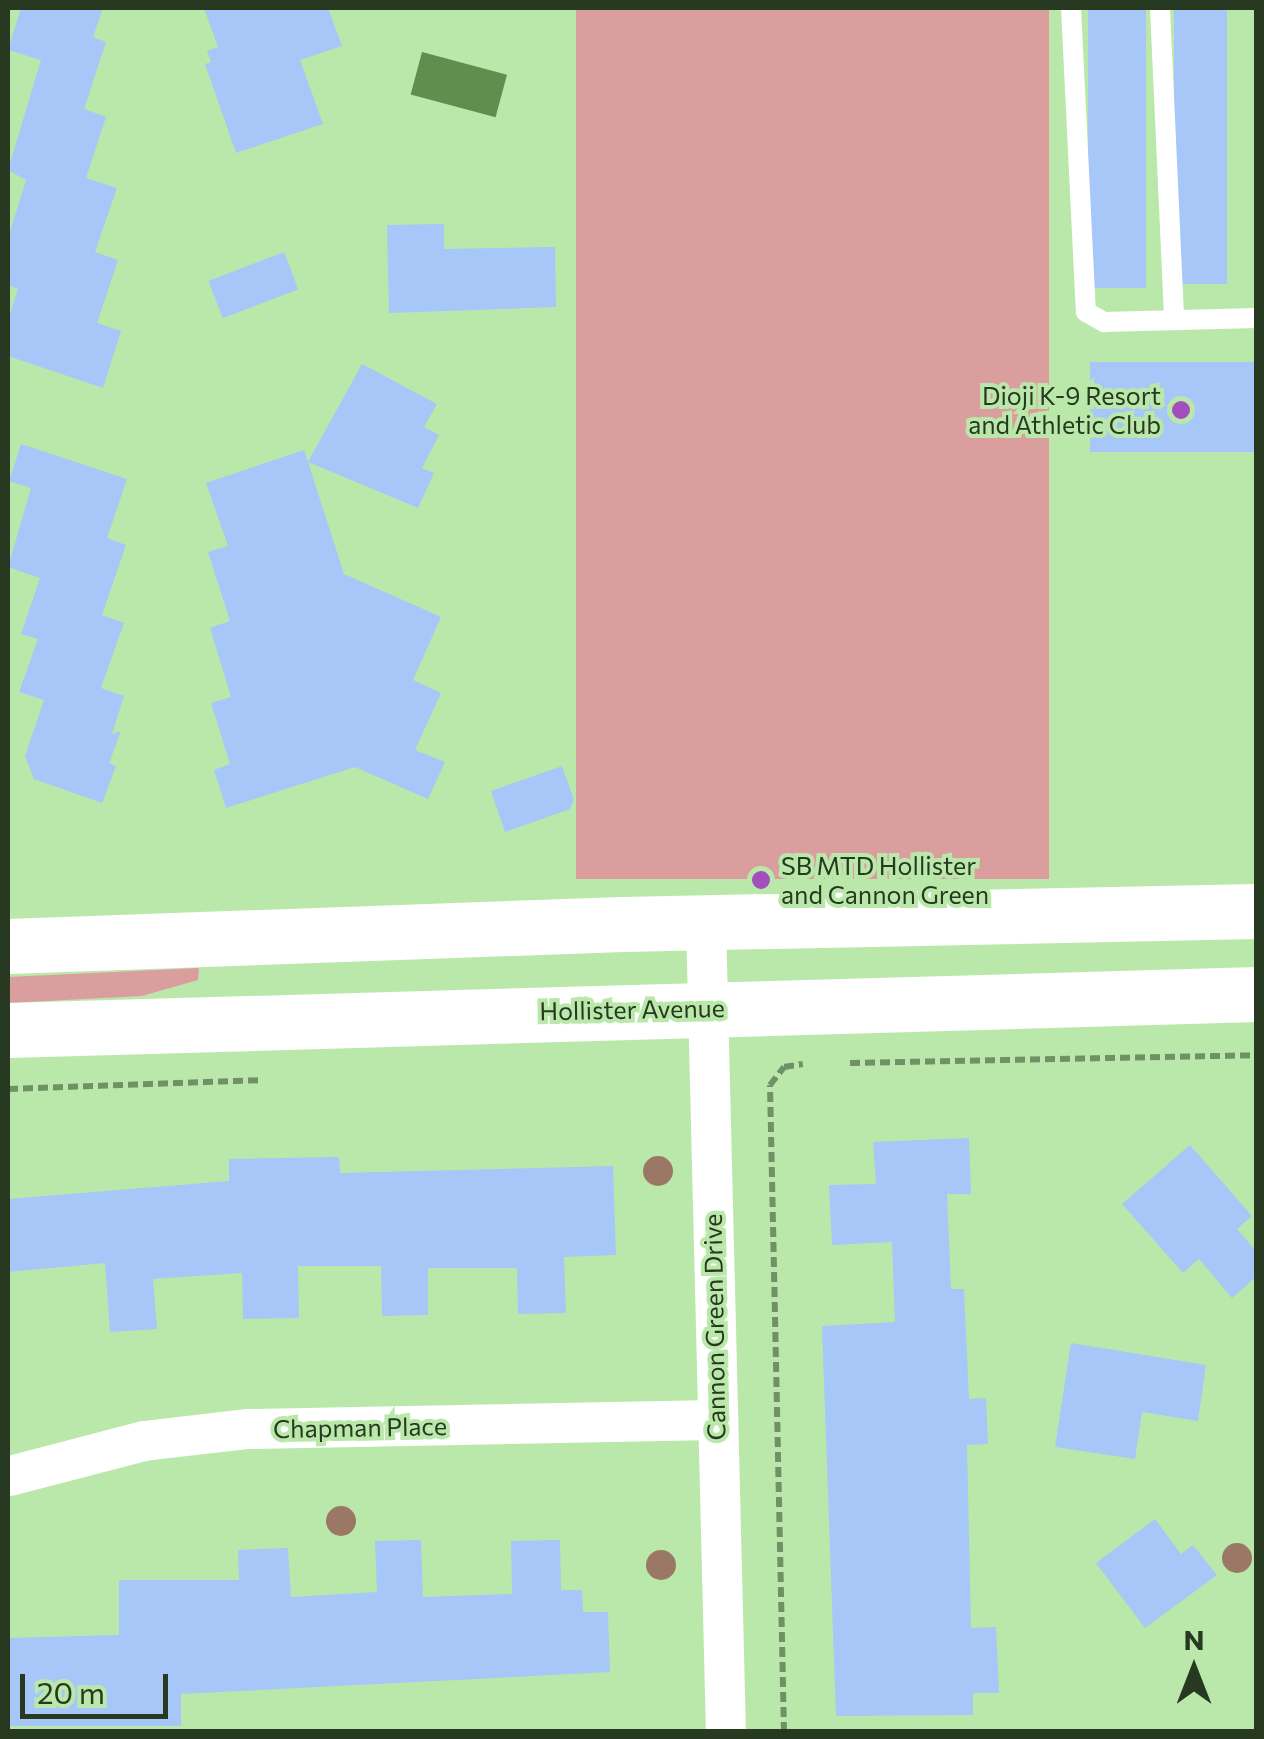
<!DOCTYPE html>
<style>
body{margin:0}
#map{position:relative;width:1264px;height:1739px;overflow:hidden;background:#bae8aa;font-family:Commissioner,sans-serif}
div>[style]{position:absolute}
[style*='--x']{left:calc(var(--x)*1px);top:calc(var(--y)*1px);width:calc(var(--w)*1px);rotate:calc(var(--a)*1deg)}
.green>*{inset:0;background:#db9e9f;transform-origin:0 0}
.water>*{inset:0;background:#608e4f;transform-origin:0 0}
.building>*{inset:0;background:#a6c7f7;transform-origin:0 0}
.path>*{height:6px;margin-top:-3px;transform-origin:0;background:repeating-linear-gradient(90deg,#709065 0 10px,transparent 0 15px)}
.lane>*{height:20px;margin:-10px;padding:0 10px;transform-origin:10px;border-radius:10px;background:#fff}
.street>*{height:40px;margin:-20px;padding:0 20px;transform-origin:20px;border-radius:20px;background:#fff}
.secondary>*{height:55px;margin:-27.5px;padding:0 27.5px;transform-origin:27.5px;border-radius:27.5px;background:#fff}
.trees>*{width:30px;height:30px;margin:-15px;border-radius:50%;background:#9b7865}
.dots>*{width:28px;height:28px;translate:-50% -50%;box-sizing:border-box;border:5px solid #bae8aa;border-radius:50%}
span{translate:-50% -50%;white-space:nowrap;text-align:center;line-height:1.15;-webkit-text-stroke:8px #bae8aa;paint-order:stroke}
.poi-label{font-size:25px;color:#273920}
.right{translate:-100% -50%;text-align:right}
.left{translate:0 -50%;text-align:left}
.street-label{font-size:25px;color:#273920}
.frame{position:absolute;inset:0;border:10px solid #273920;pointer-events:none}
.north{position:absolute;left:1144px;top:1619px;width:100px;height:100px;-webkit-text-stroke:8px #bae8aa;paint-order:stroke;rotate:0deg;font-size:28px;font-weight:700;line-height:40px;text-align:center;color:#273920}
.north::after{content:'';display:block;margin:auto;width:35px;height:45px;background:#273920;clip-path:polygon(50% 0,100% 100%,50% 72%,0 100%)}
.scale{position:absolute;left:20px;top:1674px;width:148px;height:45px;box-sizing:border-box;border:5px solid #273920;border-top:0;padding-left:12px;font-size:30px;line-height:35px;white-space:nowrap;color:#273920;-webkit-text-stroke:8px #bae8aa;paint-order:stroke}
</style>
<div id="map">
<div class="green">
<i style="left:576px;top:8px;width:473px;height:871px"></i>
<i style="clip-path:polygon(199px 968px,198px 980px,142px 996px,8px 1003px,8px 977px)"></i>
</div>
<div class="water">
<i style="left:422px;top:52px;width:88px;height:44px;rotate:15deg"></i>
</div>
<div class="building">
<i style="clip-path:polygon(21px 8px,103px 8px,93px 37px,106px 42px,84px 109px,106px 117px,86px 178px,117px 188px,95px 252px,118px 260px,97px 323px,121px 331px,103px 388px,8px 356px,8px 320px,18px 289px,8px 285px,8px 238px,26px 180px,8px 170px,41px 60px,8px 50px)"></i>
<i style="clip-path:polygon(204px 8px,328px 8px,342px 46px,300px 60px,323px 124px,236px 153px,205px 64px,211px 62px,207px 51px,218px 47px)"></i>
<i style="left:1088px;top:8px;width:58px;height:280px"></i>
<i style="left:1174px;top:8px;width:53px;height:276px"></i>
<i style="clip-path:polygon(444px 224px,444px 249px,555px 247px,556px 307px,389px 313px,387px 225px)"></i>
<i style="left:284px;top:252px;width:40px;height:81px;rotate:69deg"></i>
<i style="left:1256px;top:362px;width:90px;height:166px;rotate:90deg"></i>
<i style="clip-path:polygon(362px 364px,437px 404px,424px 427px,439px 435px,422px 468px,434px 473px,418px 508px,308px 462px,344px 574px,441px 617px,413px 680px,441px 693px,415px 750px,445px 762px,428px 799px,355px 767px,226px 808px,214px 770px,230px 764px,211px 703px,231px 697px,210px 628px,230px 621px,208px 552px,228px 546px,206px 483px,304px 450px,308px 462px)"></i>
<i style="clip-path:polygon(21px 444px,127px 479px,107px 538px,126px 545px,102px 615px,124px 623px,101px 688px,124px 696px,112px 734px,121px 731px,109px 763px,116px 766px,102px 803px,34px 779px,25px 756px,44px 700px,19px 692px,38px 639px,21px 634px,40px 578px,8px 567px,31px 488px,9px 481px)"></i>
<i style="clip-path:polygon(562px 766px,574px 800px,570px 809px,505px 832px,491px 791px)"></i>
<i style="clip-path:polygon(969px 1138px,971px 1194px,947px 1194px,951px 1289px,964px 1289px,969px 1399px,986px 1398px,988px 1444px,967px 1445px,971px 1628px,996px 1627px,999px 1693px,973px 1693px,973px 1715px,836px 1716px,822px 1326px,895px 1322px,892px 1242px,832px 1245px,829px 1185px,876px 1184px,873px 1142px)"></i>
<i style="clip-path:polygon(1190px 1145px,1252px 1216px,1237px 1229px,1256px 1251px,1256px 1277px,1232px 1298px,1199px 1259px,1183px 1273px,1122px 1204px)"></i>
<i style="clip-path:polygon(339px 1157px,340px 1173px,613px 1166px,616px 1255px,564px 1257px,566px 1313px,518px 1314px,517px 1268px,428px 1268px,428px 1315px,382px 1316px,381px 1266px,298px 1266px,299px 1318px,243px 1319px,242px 1273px,153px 1279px,157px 1329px,110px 1332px,105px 1263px,8px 1272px,8px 1199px,229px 1181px,229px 1159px)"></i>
<i style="clip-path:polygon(1071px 1343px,1206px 1365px,1198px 1421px,1142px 1412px,1135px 1459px,1055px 1447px)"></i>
<i style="clip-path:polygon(1155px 1519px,1181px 1554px,1193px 1545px,1217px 1575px,1145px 1628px,1096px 1563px)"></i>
<i style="clip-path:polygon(421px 1540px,423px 1597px,512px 1594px,511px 1541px,560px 1540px,561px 1590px,582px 1590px,583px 1612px,608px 1612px,610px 1672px,181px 1694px,181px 1726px,8px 1726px,8px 1638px,119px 1635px,119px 1580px,239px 1580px,238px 1550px,288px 1548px,291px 1597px,377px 1592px,375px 1541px)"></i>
</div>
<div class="path">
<i style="--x:850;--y:1063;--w:406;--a:-1.1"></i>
<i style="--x:8;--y:1089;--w:252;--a:-2"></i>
<i style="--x:784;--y:1732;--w:647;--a:-91.24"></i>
<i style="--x:770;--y:1085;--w:23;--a:-52"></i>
<i style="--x:784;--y:1067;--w:19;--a:-9"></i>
</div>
<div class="lane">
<i style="--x:1071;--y:8;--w:304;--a:87.2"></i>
<i style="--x:1086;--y:312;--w:21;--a:29"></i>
<i style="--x:1104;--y:322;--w:152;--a:-1.5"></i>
<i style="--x:1160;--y:8;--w:312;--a:87.4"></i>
</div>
<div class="street">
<i style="--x:706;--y:922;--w:810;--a:88.59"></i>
<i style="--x:10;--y:1476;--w:138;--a:-14.6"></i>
<i style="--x:144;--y:1441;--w:105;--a:-6.6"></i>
<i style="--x:248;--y:1429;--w:467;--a:-1.1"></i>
</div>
<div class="secondary">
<i style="--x:8;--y:946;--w:614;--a:-2.05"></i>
<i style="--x:622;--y:924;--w:634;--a:-1.17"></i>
<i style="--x:8;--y:1030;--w:1249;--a:-1.65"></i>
</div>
<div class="trees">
<i style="left:658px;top:1171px"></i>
<i style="left:341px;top:1521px"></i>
<i style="left:1237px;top:1558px"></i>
<i style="left:661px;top:1565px"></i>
</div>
<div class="dots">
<i style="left:1181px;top:410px;background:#a34ebd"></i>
<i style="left:761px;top:880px;background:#a34ebd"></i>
</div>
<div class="poi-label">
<span class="right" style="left:1161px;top:410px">Dioji K-9 Resort<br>and Athletic Club</span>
<span class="left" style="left:781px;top:880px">SB MTD Hollister<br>and Cannon Green</span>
</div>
<div class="street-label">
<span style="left:632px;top:1009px;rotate:-1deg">Hollister Avenue</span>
<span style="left:714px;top:1327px;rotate:-91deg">Cannon Green Drive</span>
<span style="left:360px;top:1427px;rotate:-1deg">Chapman Place</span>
</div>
<div class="frame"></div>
<div class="north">N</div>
<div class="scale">20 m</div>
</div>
